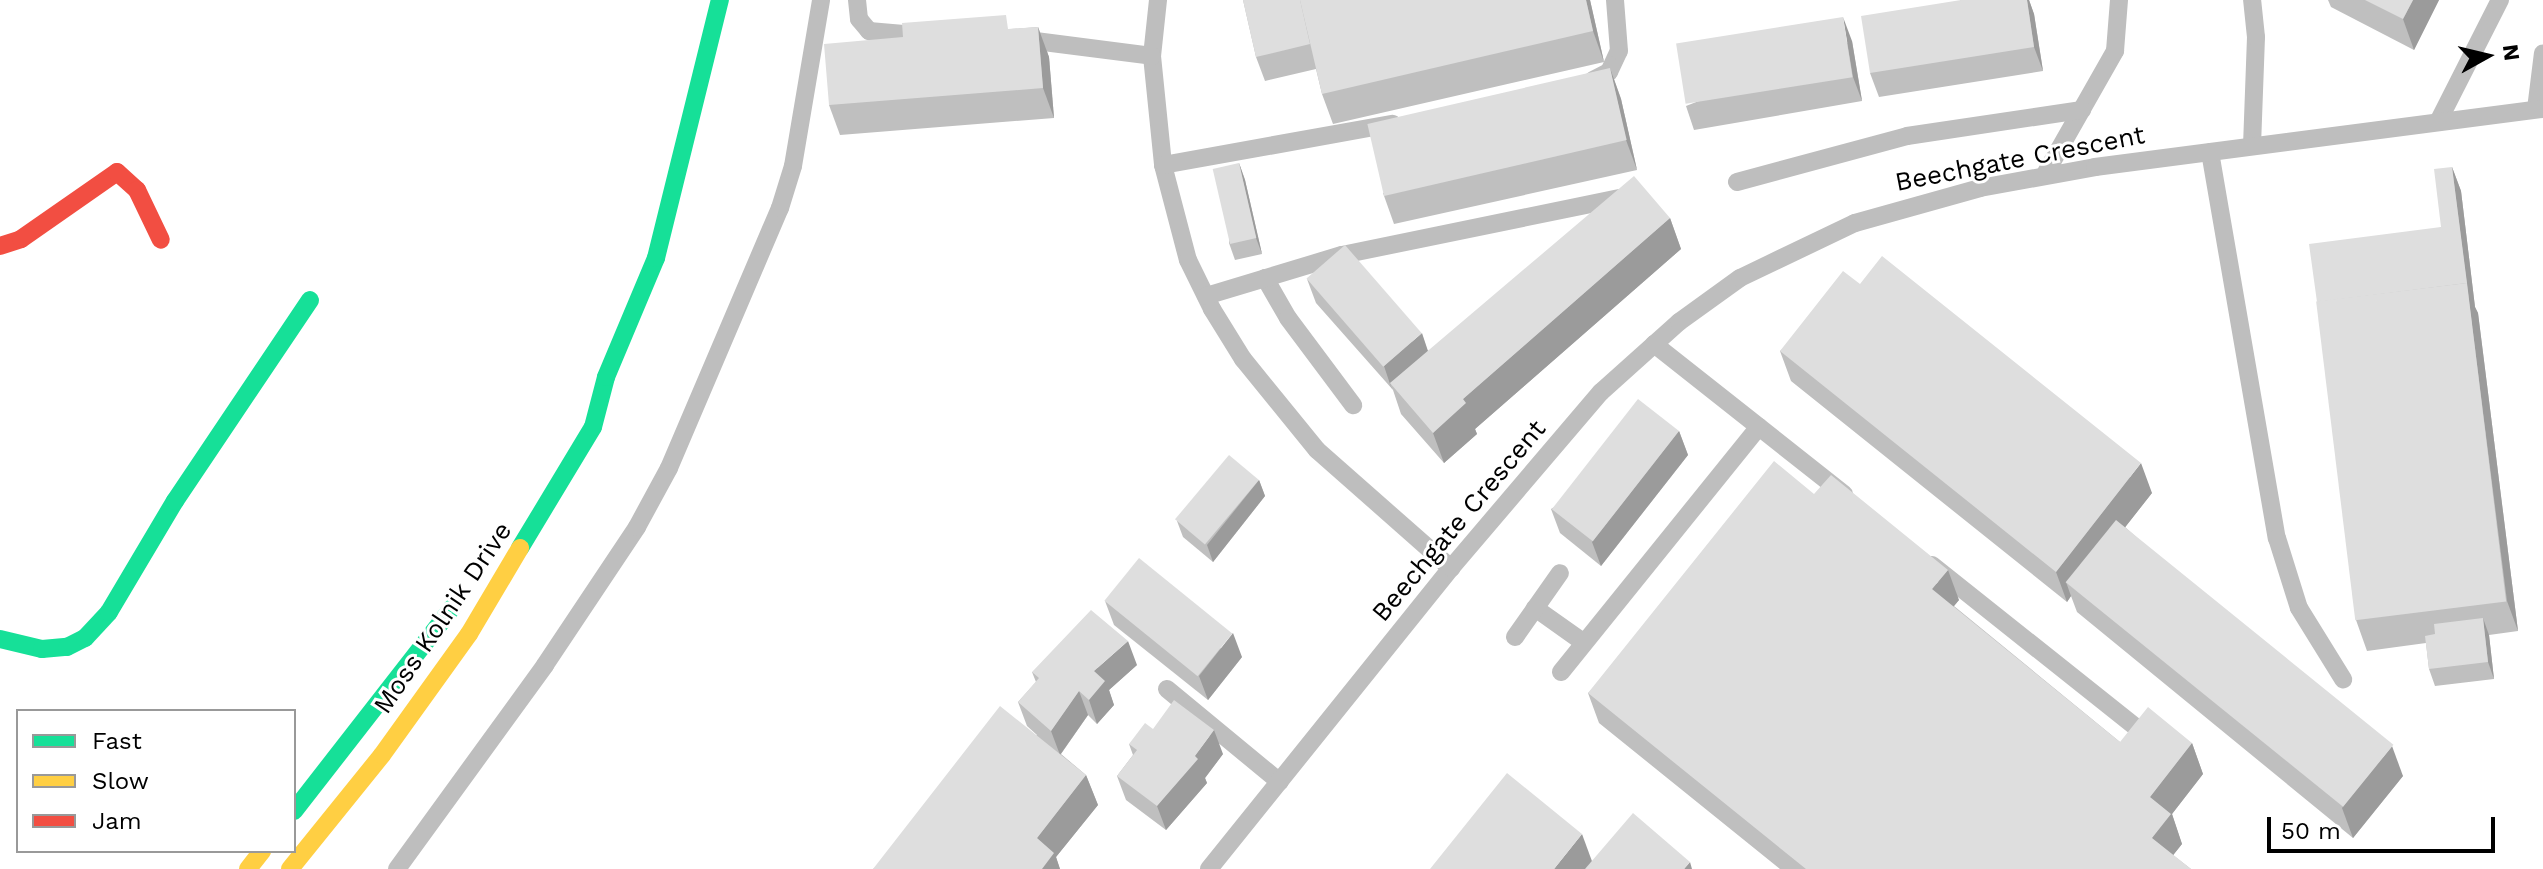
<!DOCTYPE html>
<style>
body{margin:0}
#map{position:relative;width:2543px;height:869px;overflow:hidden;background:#fff;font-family:"Work Sans",sans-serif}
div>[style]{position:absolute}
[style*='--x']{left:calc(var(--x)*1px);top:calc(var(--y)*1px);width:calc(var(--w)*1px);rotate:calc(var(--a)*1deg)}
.lane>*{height:18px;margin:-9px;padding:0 9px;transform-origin:9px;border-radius:9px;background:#bebebe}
.fast>*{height:18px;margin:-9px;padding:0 9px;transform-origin:9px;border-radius:9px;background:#16e098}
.slow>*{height:18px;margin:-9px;padding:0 9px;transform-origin:9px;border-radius:9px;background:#ffcf43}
.jam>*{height:18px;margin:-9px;padding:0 9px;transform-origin:9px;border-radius:9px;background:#f24e42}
.wall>*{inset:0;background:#bfbfbf}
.shaded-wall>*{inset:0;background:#9b9b9b}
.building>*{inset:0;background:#dedede;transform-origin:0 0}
span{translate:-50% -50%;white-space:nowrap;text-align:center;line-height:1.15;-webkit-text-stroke:6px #fff;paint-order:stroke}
.street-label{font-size:26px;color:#000}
.legend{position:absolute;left:16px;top:709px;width:280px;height:144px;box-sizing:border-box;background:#fff;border:2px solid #999;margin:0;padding:10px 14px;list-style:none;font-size:24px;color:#000}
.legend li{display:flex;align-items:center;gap:16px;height:40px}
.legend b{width:40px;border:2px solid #999}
.north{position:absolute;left:2447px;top:16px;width:80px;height:80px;-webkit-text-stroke:6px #fff;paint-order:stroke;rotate:82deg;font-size:22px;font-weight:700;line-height:32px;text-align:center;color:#000}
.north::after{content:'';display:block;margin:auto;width:28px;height:36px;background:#000;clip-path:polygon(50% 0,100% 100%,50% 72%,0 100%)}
.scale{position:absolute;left:2267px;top:817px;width:228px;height:36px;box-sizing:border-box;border:4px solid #000;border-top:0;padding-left:10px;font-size:24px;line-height:28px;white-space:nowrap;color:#000;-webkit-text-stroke:6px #fff;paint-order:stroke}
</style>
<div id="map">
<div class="lane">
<i style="--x:857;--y:0;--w:19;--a:84"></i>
<i style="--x:859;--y:19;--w:16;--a:50"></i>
<i style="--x:869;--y:31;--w:58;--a:4.9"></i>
<i style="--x:1158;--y:0;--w:56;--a:96.1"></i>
<i style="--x:1152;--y:56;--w:110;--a:84.2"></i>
<i style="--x:1163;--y:165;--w:98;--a:75.3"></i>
<i style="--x:1188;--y:260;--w:55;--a:63.9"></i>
<i style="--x:1212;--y:309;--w:59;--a:58.2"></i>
<i style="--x:1243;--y:359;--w:117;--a:50.9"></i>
<i style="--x:1317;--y:450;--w:179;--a:41.4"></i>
<i style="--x:1020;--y:39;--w:133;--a:7.3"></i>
<i style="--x:1593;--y:80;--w:18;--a:-27"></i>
<i style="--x:1609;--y:72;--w:23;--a:-65"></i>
<i style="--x:1619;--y:51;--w:51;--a:-94.5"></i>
<i style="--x:2536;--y:109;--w:56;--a:-82.9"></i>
<i style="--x:2438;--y:122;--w:137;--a:-63.1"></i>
<i style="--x:2252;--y:146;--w:109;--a:-87.9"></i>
<i style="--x:2256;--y:37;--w:37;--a:-96"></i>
<i style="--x:2210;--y:152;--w:392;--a:80.2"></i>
<i style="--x:2277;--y:538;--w:73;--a:72.6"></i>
<i style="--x:2299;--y:608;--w:84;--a:58.2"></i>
<i style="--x:1163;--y:165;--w:233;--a:-10.2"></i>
<i style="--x:2044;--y:176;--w:144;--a:-60.4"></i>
<i style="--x:2115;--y:51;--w:51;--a:-85.5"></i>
<i style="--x:1737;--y:182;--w:176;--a:-15.1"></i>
<i style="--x:1907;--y:136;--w:177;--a:-8.5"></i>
<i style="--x:1265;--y:278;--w:46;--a:60.1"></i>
<i style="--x:1288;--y:318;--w:109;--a:53.2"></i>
<i style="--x:1206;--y:296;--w:142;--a:-16.8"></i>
<i style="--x:1342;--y:255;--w:283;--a:-11.6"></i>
<i style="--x:1654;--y:344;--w:242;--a:38.3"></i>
<i style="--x:1932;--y:565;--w:263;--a:38.5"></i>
<i style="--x:1535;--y:608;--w:59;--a:35.3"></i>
<i style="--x:1515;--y:637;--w:78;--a:-54.9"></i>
<i style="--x:1561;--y:672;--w:315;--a:-51.1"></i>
<i style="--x:1167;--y:689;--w:146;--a:39.5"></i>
<i style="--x:397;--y:869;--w:252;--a:-54"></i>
<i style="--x:545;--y:665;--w:166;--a:-56.3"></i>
<i style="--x:637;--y:527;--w:67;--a:-61.5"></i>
<i style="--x:669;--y:468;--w:283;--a:-66.9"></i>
<i style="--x:780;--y:208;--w:44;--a:-72.8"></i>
<i style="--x:793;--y:166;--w:168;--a:-80.4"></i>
<i style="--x:1209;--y:869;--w:386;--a:-51.2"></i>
<i style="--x:1451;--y:568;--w:231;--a:-49.6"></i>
<i style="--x:1601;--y:392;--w:105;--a:-41.9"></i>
<i style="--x:1679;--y:322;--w:75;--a:-35.8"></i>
<i style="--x:1740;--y:278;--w:127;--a:-25.6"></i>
<i style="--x:1855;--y:223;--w:130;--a:-15.6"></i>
<i style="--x:1980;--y:188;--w:117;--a:-10.3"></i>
<i style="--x:2095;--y:167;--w:452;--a:-7.4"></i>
</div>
<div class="fast">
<i style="--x:520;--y:548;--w:141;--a:-58.9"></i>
<i style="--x:593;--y:427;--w:52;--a:-75.4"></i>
<i style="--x:606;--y:377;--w:129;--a:-67.2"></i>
<i style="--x:656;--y:258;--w:266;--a:-76.1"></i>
<i style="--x:0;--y:639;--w:43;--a:13.4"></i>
<i style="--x:42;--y:649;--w:25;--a:-5"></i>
<i style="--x:67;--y:647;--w:20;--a:-27"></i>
<i style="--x:85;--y:638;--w:35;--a:-47"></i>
<i style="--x:109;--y:612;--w:129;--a:-59.3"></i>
<i style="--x:175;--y:501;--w:242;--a:-56.1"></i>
<i style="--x:294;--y:811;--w:257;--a:-52.1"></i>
</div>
<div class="slow">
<i style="--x:248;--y:869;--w:23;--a:-52"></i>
<i style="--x:290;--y:869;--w:146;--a:-51.1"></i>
<i style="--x:382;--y:755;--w:149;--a:-54.3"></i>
<i style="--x:469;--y:634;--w:100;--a:-59.3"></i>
</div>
<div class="jam">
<i style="--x:0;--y:246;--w:22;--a:-18"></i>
<i style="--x:21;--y:239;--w:117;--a:-34.9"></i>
<i style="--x:117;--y:172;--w:27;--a:42"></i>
<i style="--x:137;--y:190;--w:55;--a:64.4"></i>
</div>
<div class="wall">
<i style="clip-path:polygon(1243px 0,1590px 0,1604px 62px,1333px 124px,1322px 94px,1316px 69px,1265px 81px,1256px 57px)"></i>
<i style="clip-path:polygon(1961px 0,2029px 0,2034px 14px,2043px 71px,1879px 97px,1870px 73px)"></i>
<i style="clip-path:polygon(2328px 0,2439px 0,2414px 50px,2331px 7px)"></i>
<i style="clip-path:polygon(1038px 27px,1049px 57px,1054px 118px,840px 135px,829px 105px,1011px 29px)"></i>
<i style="clip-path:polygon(1852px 41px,1862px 101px,1694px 130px,1686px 106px)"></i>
<i style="clip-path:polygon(1610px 68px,1621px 99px,1637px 170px,1394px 224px,1383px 193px)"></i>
<i style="clip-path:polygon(1239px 163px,1245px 180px,1262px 254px,1235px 260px,1229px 243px)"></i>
<i style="clip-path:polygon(2452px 167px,2461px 191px,2475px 307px,2478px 313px,2518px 631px,2489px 635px,2494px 679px,2435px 686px,2429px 669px,2426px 643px,2367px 651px,2356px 620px,2317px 302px,2441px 227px)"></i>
<i style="clip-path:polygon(1670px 218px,1681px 249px,1475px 429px,1477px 434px,1444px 463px,1401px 414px,1393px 390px,1316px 303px,1307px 279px,1428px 351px)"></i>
<i style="clip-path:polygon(1860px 284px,2152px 493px,2125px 527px,2403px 776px,2353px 838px,2077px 612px,2071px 596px,2067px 602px,1791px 381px,1780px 351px)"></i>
<i style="clip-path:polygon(1679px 431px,1688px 455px,1601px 566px,1560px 533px,1551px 509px)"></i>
<i style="clip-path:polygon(1259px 480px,1265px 496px,1213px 562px,1183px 537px,1177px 521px)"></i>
<i style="clip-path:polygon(1814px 494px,1959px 600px,1954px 606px,2120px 742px,2192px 743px,2203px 774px,2172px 814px,2182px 844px,2173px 855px,2191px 869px,1780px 869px,1599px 723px,1588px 693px)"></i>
<i style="clip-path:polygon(1105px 601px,1242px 657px,1208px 700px,1114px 625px)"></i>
<i style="clip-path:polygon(1137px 665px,1109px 690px,1114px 705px,1097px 724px,1088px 715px,1061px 754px,1086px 775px,1098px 805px,1056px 857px,1060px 869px,873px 869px,1037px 735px,1027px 726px,1018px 702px,1036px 682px,1032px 672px)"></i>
<i style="clip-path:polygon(1129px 744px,1223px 754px,1205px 778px,1207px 783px,1166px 830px,1126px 800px,1117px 776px,1133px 755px)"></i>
</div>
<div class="shaded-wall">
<i style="clip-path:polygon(1586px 0,1590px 0,1604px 62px,1593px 31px)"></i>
<i style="clip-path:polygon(2027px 0,2029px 0,2034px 14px,2043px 71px,2034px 47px)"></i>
<i style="clip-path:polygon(2413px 0,2439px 0,2414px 50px,2403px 19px)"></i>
<i style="clip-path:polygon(1843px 17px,1852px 41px,1862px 101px,1853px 77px)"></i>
<i style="clip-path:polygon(1038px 27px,1049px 57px,1054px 118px,1043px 88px)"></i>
<i style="clip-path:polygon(1610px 68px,1621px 99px,1637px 170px,1626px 140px)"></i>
<i style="clip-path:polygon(1239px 163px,1245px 180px,1262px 254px,1256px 238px)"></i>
<i style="clip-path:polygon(2452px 167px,2461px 191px,2475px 307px,2478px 313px,2518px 631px,2507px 601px)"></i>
<i style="clip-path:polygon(1670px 218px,1681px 249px,1475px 429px,1477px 434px,1444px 463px,1433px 433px,1463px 399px)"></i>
<i style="clip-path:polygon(1422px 333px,1430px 357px,1390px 383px,1392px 390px,1384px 366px)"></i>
<i style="clip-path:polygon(1679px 431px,1688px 455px,1601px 566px,1592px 542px)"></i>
<i style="clip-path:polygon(2141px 463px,2152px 493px,2076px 590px,2066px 582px,2071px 596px,2067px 602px,2056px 572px)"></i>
<i style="clip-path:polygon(1259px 480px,1265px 496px,1213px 562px,1207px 545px)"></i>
<i style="clip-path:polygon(1948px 570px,1959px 600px,1943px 619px,1932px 589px)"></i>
<i style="clip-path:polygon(2483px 618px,2489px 635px,2494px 679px,2488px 662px)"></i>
<i style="clip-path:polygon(1233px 633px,1242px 657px,1208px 700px,1199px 676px)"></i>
<i style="clip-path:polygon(1128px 641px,1137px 665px,1109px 690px,1114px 705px,1097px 724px,1089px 700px,1094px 671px)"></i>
<i style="clip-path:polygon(1079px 691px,1088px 715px,1060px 755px,1051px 731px)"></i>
<i style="clip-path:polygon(1214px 730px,1223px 754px,1205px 778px,1207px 783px,1166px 830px,1157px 806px)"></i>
<i style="clip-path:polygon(2192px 743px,2203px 774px,2172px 814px,2182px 844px,2163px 868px,2152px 838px,2150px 797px)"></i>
<i style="clip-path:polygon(2392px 746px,2403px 776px,2353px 838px,2342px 808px)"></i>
<i style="clip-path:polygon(1086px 775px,1098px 805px,1056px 857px,1060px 869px,1042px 869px,1037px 838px)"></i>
<i style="clip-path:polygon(1582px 834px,1593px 864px,1589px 869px,1554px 869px)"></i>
<i style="clip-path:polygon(1690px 862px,1692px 869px,1684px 869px)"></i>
</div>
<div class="building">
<i style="clip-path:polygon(1243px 0,1300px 0,1310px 44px,1256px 57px)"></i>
<i style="clip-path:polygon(1300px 0,1586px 0,1593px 31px,1322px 94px)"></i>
<i style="clip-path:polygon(1961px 0,2027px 0,2034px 47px,1870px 73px,1861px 16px)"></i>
<i style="clip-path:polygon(2365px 0,2413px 0,2403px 19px)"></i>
<i style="clip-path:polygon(1006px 15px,1008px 29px,1038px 27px,1043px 88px,829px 105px,824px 44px,903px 37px,902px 23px)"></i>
<i style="left:1843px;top:17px;width:61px;height:169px;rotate:81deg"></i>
<i style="left:1610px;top:68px;width:74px;height:249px;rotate:77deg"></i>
<i style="left:1239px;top:163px;width:77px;height:27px;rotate:77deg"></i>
<i style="clip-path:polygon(2452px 167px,2467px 283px,2317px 302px,2309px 244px,2441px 227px,2434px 169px)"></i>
<i style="clip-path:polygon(1634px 176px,1670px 218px,1463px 399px,1466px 403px,1433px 433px,1390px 383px)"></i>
<i style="left:1345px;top:245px;width:117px;height:51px;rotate:49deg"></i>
<i style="clip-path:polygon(1882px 256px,2141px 463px,2056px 572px,1780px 351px,1843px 271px,1860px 284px)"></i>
<i style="left:2467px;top:283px;width:321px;height:152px;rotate:83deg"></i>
<i style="left:1638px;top:399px;width:52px;height:140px;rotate:38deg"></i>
<i style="left:1229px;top:455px;width:39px;height:84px;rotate:40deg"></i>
<i style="clip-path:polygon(1774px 461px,1814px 494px,1831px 475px,1948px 570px,1932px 589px,2120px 742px,2148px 707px,2192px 743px,2150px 797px,2171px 814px,2152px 838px,2191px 869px,1806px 869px,1588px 693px)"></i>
<i style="left:2116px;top:520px;width:357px;height:80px;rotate:39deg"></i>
<i style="left:1139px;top:558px;width:120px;height:55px;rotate:39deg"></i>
<i style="clip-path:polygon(1091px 610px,1128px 641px,1094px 671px,1105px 681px,1089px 700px,1079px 691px,1051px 731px,1018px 702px,1039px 678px,1032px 672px)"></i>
<i style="clip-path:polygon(2483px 618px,2488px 662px,2429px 669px,2425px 636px,2435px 634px,2434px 624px)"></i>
<i style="clip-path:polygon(1174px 700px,1214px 730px,1195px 756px,1198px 759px,1157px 806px,1117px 776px,1137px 750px,1129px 744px,1145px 723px,1153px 729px)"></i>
<i style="clip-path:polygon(1000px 706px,1086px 775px,1037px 838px,1054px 853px,1042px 869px,873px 869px)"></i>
<i style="clip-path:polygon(1507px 773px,1582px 834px,1554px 869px,1430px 869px)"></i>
<i style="clip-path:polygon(1633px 813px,1690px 862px,1684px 869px,1585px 869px)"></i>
</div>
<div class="street-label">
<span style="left:2020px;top:159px;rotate:-11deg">Beechgate Crescent</span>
<span style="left:1459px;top:521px;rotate:-50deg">Beechgate Crescent</span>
<span style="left:443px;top:618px;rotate:-56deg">Moss Kolnik Drive</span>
</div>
<ul class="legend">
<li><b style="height:10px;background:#16e098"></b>Fast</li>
<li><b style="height:10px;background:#ffcf43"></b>Slow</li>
<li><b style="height:10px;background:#f24e42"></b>Jam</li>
</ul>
<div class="north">N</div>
<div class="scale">50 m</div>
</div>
